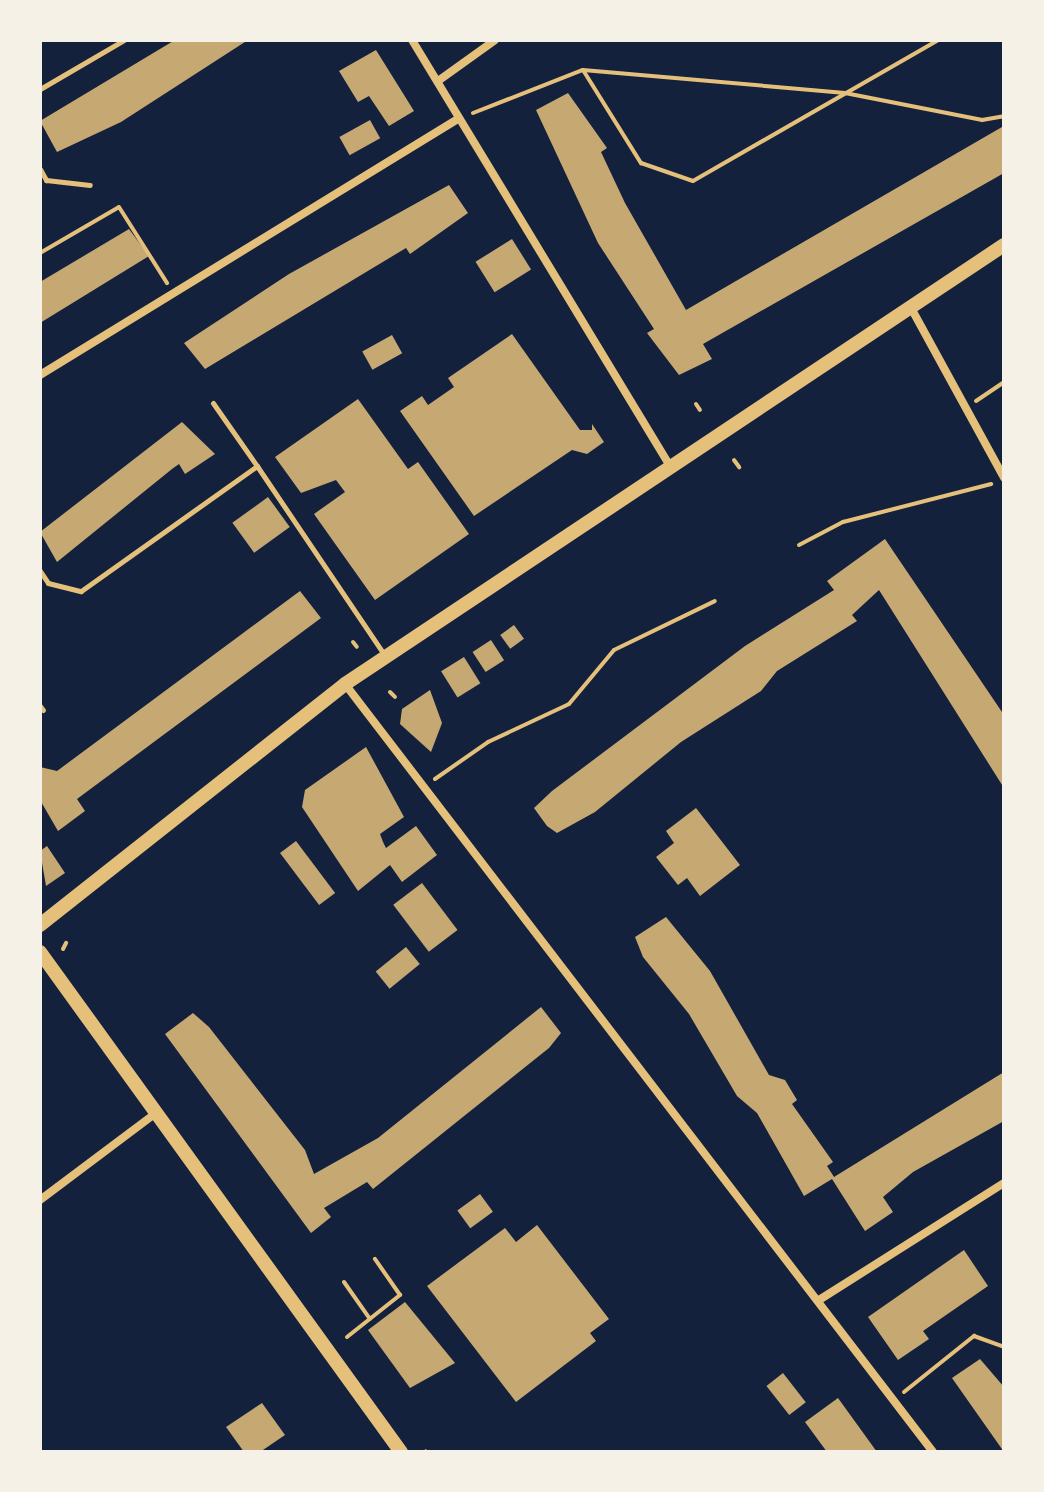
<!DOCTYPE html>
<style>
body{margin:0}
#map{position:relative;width:1044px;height:1492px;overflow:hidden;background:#14213d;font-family:"PT Sans Narrow",sans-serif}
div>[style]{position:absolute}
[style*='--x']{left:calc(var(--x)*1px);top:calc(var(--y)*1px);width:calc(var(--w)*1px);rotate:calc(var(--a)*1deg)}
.building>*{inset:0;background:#c6a872;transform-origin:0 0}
.path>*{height:4px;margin:-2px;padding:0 2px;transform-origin:2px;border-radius:2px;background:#e5c07b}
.service>*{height:5px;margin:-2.5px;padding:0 2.5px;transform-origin:2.5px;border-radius:2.5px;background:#e5c07b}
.minor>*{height:8px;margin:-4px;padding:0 4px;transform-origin:4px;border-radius:4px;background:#e5c07b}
.tertiary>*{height:14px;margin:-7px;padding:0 7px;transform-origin:7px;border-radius:7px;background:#e5c07b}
span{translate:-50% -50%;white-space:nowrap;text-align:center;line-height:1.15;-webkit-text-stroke:8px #f6f1e7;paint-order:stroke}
.frame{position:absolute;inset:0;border:42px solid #f6f1e7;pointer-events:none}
</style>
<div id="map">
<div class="building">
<i style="clip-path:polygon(175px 40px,248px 40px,121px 122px,57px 152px,40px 121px)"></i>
<i style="clip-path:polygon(376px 50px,414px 111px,389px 126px,369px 96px,358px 102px,339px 71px)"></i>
<i style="clip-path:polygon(568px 93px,607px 148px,601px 152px,625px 203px,686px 310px,1002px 127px,1004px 173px,703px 344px,712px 359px,679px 375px,647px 333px,654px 329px,598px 243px,536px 110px)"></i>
<i style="left:370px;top:120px;width:21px;height:35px;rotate:61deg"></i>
<i style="clip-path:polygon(449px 185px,468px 213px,410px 254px,406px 248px,205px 369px,184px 343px,289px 274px)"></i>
<i style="clip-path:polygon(129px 229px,149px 256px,40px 323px,40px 282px)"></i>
<i style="left:512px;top:239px;width:36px;height:43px;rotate:58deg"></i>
<i style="clip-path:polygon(512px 334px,580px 430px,592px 430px,592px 424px,604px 442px,587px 454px,572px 450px,474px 516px,400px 411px,422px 396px,428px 405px,454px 387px,448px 378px)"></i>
<i style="left:392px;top:335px;width:21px;height:34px;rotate:61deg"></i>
<i style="clip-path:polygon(358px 399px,408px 469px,418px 462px,469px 534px,375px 600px,314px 514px,345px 492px,336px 480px,301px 493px,275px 457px)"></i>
<i style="clip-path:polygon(182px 422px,215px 454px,185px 474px,179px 464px,172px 469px,57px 562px,40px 532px)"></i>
<i style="left:268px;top:497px;width:37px;height:44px;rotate:54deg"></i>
<i style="clip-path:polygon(885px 539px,1004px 715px,1004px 788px,879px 590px,852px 615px,857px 621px,777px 671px,761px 691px,681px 742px,595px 812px,557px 833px,547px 826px,534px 808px,552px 791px,745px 646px,834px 590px,827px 581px)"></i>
<i style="clip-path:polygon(300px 591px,321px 618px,77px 799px,85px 811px,58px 831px,40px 800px,40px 767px,57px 771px)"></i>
<i style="left:514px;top:625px;width:17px;height:17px;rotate:54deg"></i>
<i style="left:491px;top:640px;width:24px;height:22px;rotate:57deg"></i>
<i style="left:464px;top:657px;width:31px;height:27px;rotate:58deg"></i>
<i style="clip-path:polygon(430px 690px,442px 723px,431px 752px,400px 724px,402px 709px)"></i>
<i style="clip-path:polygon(366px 747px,404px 817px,380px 834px,383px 842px,386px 848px,416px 826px,437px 855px,402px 882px,390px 865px,358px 891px,302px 807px,305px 790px)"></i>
<i style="clip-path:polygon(696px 808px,740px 865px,700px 896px,687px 878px,678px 885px,656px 857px,674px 843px,666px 831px)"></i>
<i style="left:296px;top:841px;width:65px;height:20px;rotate:53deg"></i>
<i style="clip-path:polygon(47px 846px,65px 873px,46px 886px,40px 851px)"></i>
<i style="left:422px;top:883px;width:59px;height:36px;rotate:53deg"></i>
<i style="clip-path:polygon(666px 917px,710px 971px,769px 1075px,785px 1080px,797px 1100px,792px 1104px,833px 1162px,827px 1166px,834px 1177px,1004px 1072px,1004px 1121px,913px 1172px,883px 1197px,893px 1212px,865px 1231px,832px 1179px,804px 1196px,757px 1113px,737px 1096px,689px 1014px,643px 957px,635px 937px)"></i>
<i style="left:406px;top:947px;width:22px;height:39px;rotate:51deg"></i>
<i style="clip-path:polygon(541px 1007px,561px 1033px,549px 1048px,373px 1189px,367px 1182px,324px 1208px,331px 1217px,311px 1233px,165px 1034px,193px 1013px,209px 1027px,305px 1150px,314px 1174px,378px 1138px)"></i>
<i style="left:480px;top:1194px;width:22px;height:28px;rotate:54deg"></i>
<i style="clip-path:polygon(537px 1225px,609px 1319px,590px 1333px,596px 1341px,516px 1402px,427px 1286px,505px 1228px,516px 1242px)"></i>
<i style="clip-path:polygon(964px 1250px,988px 1286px,923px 1331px,929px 1339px,898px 1360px,868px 1317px)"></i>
<i style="clip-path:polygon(405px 1302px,455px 1363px,410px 1388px,368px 1330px)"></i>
<i style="clip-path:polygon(980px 1359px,1004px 1387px,1004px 1452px,952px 1378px)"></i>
<i style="left:783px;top:1373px;width:37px;height:21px;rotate:52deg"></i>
<i style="clip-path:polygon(838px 1398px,877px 1452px,827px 1452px,805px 1422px)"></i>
<i style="clip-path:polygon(262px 1403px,285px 1435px,260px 1452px,244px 1452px,226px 1427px)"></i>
</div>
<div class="path">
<i style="--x:583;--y:70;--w:263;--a:5"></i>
<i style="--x:845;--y:93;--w:140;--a:11.1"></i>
<i style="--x:982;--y:120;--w:22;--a:-10"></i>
<i style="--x:473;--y:113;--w:118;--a:-21.4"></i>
<i style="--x:583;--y:70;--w:110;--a:58.1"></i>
<i style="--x:641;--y:163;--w:55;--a:19.1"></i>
<i style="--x:693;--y:181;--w:283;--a:-29.9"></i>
<i style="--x:40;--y:253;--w:91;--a:-30.2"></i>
<i style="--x:119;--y:207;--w:90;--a:57.7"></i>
<i style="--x:976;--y:401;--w:34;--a:-34"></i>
<i style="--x:696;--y:404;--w:7;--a:56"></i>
<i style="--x:734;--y:460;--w:9;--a:54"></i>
<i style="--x:799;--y:545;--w:50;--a:-27.6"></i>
<i style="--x:843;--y:522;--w:153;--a:-14.4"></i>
<i style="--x:353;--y:642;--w:6;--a:51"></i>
<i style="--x:390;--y:692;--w:7;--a:45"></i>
<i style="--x:435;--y:779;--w:65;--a:-34.9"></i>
<i style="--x:488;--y:742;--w:89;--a:-25.1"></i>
<i style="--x:569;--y:704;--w:70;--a:-50.2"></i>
<i style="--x:614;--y:650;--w:112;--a:-25.9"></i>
<i style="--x:63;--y:949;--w:7;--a:-63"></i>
<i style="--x:344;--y:1282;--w:45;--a:54.9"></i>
<i style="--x:347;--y:1337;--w:68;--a:-38.4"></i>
<i style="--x:400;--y:1295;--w:44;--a:-124.8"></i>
<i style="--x:904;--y:1392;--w:90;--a:-38.7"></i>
<i style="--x:974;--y:1336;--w:32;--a:20"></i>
<i style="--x:425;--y:1452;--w:1;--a:-45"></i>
</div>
<div class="service">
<i style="--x:40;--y:89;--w:97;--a:-30.3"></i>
<i style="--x:40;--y:169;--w:13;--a:61"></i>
<i style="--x:46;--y:180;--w:44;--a:6.5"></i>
<i style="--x:213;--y:403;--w:77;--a:55.1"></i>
<i style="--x:40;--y:571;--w:14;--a:56"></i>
<i style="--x:48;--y:583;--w:34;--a:14"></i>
<i style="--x:81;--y:591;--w:216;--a:-35.4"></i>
<i style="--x:257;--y:466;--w:229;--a:56"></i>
<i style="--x:40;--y:706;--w:5;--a:53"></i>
</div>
<div class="minor">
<i style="--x:412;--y:40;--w:498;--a:58.8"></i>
<i style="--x:438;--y:81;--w:70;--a:-35.7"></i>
<i style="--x:910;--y:306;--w:196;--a:61.3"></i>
<i style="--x:40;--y:375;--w:490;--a:-31.5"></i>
<i style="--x:345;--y:684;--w:967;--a:52.56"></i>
<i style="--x:40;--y:1200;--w:146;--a:-36.9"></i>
<i style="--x:819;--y:1300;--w:219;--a:-32.3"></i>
</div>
<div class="tertiary">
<i style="--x:40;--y:925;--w:389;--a:-38.3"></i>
<i style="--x:345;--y:684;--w:792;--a:-33.67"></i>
<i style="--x:40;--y:952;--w:617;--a:54.17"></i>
</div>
<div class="frame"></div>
</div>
